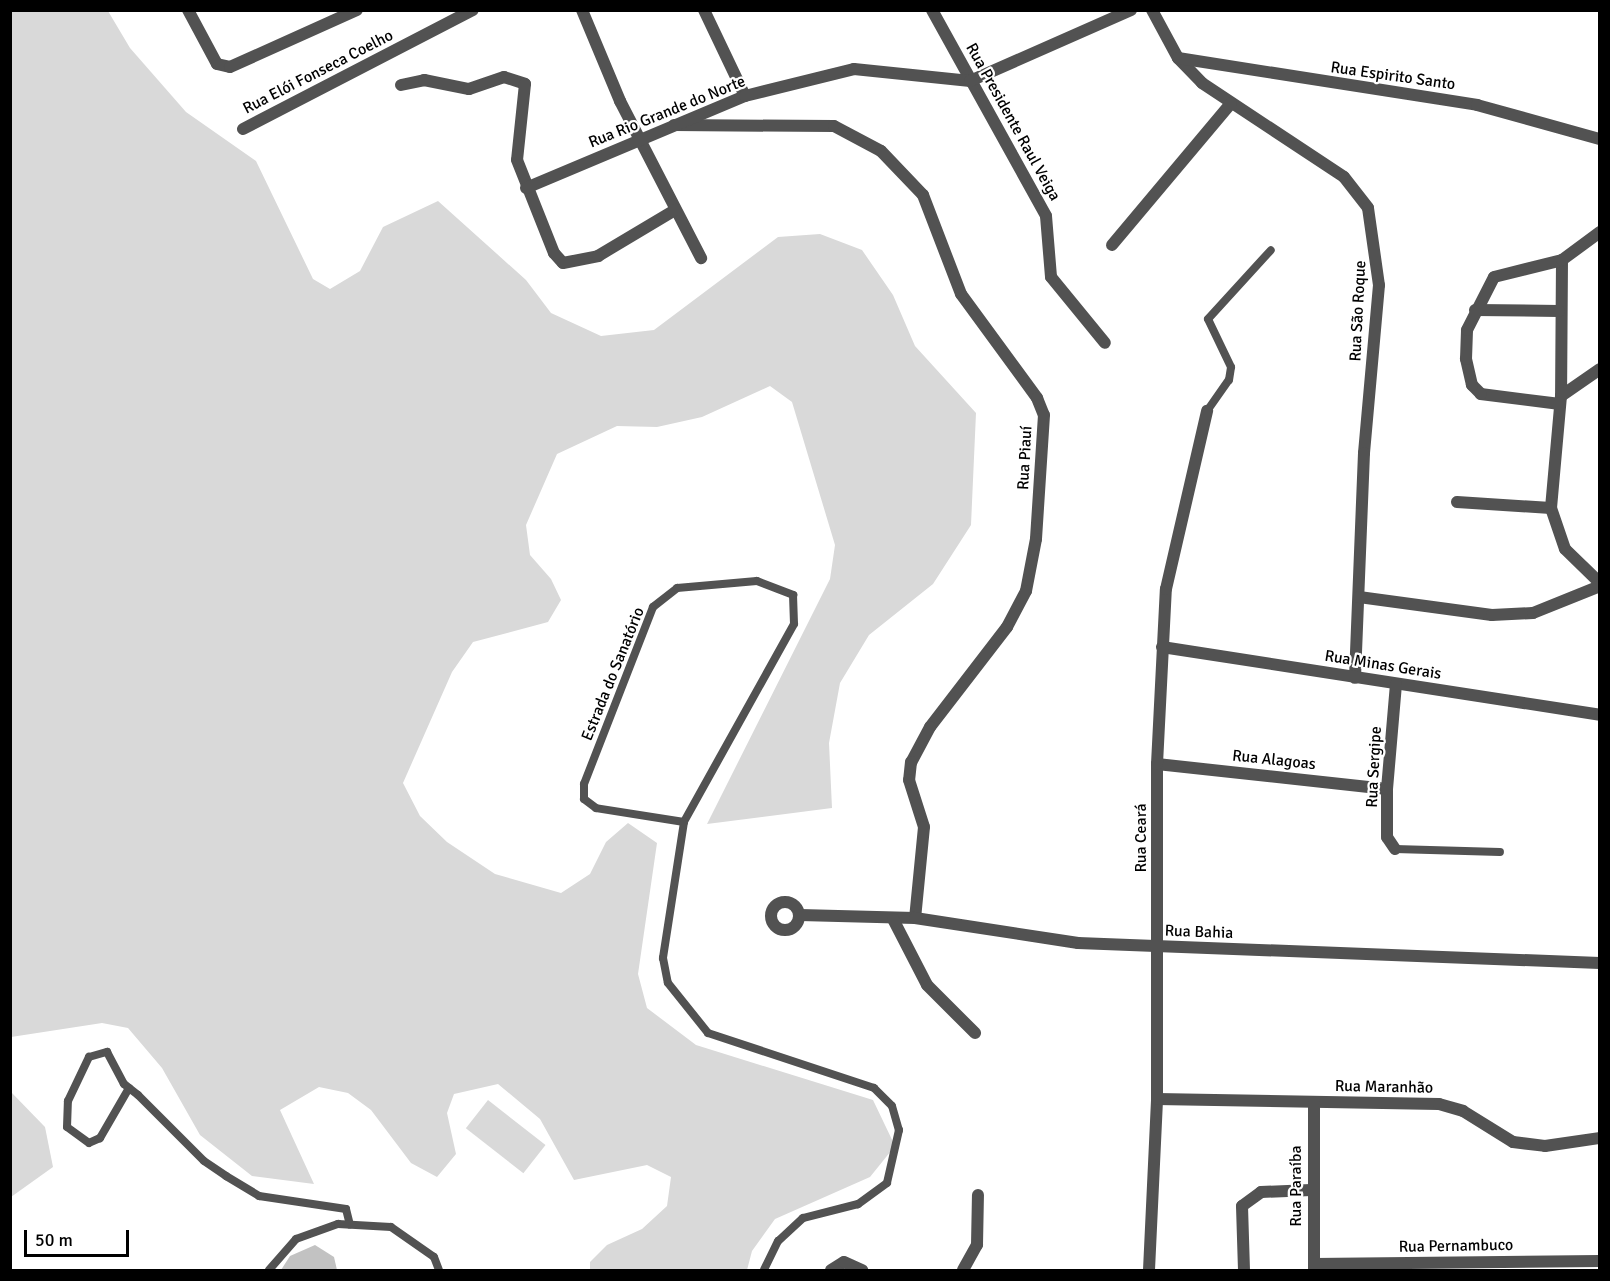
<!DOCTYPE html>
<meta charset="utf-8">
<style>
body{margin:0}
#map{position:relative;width:1610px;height:1281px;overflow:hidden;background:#fff;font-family:Signika,sans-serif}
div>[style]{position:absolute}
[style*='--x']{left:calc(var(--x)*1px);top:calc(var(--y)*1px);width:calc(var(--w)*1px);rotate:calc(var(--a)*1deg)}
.green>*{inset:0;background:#d9d9d9;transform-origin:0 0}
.building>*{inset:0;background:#c2c2c2}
.service>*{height:8px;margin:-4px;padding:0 4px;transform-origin:4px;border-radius:4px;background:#525252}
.minor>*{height:12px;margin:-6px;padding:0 6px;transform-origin:6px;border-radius:6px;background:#525252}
.minor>.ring{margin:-6px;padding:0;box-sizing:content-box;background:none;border:12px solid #525252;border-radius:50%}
span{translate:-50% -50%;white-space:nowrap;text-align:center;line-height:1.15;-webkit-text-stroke:4.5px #fff;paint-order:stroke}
.street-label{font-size:16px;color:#000}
.frame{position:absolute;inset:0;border:12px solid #000;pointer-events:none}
.scale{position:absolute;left:24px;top:1230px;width:105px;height:27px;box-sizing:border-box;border:3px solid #000;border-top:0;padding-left:8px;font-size:18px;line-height:21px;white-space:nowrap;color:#000;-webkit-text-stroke:4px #fff;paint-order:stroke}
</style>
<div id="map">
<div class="green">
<i style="clip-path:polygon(10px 11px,108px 11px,130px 48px,186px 112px,256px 161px,313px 279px,330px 289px,360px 271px,383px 227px,438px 201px,526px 280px,551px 313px,601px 336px,654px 330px,778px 237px,820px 234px,862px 250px,893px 295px,915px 346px,976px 413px,971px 525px,933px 584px,869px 635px,840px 683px,829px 743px,832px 808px,707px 824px,830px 579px,835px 545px,792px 402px,770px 386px,702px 417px,657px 427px,617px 426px,557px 454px,526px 525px,530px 555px,551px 579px,561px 600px,548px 622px,473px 642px,452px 672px,403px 783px,420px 816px,447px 842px,495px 874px,561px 893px,590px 874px,606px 842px,628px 823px,657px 843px,638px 974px,647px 1008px,696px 1045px,873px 1100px,895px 1146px,870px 1177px,775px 1219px,752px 1251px,747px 1270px,590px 1270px,590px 1262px,607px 1245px,642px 1229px,667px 1206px,671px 1177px,647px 1165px,574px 1180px,540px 1119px,498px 1084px,454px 1094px,447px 1113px,456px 1154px,437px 1177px,411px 1163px,371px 1110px,348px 1093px,319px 1087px,280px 1110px,314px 1184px,252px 1176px,200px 1135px,162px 1068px,128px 1028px,102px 1023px,11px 1037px)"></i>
<i style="clip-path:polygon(11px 1092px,45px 1127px,53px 1167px,11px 1197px)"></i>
<i style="left:488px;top:1100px;width:73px;height:36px;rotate:38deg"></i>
</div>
<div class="building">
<i style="clip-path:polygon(315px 1245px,334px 1257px,337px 1270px,281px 1270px,290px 1256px)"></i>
</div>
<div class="service">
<i style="--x:1207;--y:411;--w:38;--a:-55"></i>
<i style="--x:1229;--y:380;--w:13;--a:-81"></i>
<i style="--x:1231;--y:367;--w:53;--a:-115.6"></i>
<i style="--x:1208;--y:319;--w:93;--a:-47.6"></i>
<i style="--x:684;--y:822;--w:89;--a:-171"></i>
<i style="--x:596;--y:808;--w:15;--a:-143"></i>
<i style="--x:584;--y:799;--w:15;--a:-90"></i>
<i style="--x:584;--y:784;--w:190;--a:-68.7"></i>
<i style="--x:653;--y:607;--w:31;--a:-38"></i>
<i style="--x:677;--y:588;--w:80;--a:-5"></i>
<i style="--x:757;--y:581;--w:39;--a:21"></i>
<i style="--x:793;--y:595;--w:29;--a:88"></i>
<i style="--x:794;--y:624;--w:227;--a:119.1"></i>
<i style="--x:684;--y:822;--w:138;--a:98.8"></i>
<i style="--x:663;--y:958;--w:25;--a:79"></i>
<i style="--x:668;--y:983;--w:64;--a:51.3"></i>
<i style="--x:708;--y:1033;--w:175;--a:18.3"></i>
<i style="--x:874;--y:1088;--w:25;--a:45"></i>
<i style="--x:892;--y:1106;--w:25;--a:74"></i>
<i style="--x:899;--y:1130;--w:54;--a:102.8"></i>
<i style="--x:887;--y:1183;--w:36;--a:144"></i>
<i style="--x:858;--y:1204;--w:57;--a:165.7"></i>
<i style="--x:803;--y:1218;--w:34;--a:137"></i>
<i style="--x:778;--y:1241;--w:32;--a:116"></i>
<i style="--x:1395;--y:849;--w:105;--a:1.6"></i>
<i style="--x:129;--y:1088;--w:58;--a:120.1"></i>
<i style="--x:100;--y:1138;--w:12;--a:156"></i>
<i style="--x:89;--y:1143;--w:27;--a:-144"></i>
<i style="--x:67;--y:1127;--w:26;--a:-88"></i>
<i style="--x:68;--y:1101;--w:49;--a:-64.5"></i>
<i style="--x:89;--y:1057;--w:19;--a:-16"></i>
<i style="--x:107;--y:1052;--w:36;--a:62"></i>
<i style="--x:124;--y:1084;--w:18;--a:38"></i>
<i style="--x:138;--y:1095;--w:93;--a:45"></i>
<i style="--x:204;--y:1161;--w:27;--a:34"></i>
<i style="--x:226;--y:1176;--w:39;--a:31"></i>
<i style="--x:259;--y:1196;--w:88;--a:8.5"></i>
<i style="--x:346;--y:1209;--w:16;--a:76"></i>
<i style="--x:269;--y:1270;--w:41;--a:-48.9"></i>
<i style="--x:296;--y:1239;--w:45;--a:-19.7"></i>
<i style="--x:338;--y:1224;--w:53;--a:3.2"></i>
<i style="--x:391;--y:1227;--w:52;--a:34.9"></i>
<i style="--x:434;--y:1257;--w:14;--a:69"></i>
</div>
<div class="minor">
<i style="--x:188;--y:10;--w:61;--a:61.8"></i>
<i style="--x:217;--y:64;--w:13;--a:13"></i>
<i style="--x:230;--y:67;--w:139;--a:-24.2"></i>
<i style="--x:582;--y:10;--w:99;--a:67.3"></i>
<i style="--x:620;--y:101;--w:177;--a:62.7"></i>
<i style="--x:704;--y:10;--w:95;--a:64.5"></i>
<i style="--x:932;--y:10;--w:235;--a:61"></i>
<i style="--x:1046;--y:216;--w:61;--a:85.3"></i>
<i style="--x:1051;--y:277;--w:85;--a:50.7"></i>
<i style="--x:1152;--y:10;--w:55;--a:61.6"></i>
<i style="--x:1178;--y:58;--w:35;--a:46"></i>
<i style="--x:1202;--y:83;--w:170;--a:33.5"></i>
<i style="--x:1344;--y:177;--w:39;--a:52"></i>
<i style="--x:1368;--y:208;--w:78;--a:81.9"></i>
<i style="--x:1379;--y:285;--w:169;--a:95.1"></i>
<i style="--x:1364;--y:453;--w:225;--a:92.3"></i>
<i style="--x:1178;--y:58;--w:303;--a:8.9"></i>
<i style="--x:1477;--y:105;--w:128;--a:15.5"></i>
<i style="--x:401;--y:85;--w:24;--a:-12"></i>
<i style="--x:424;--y:80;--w:46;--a:11.3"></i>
<i style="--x:469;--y:89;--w:37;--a:-19"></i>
<i style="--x:504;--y:77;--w:22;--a:18"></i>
<i style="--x:525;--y:84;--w:76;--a:96"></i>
<i style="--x:517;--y:160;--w:100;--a:68.3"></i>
<i style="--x:554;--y:253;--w:13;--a:48"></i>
<i style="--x:563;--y:263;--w:36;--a:-11"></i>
<i style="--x:598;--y:256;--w:90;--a:-30.9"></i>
<i style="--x:674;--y:125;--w:160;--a:0.4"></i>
<i style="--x:834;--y:126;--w:53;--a:28"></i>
<i style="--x:881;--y:151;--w:61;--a:46.3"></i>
<i style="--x:923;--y:195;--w:106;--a:69"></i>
<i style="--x:961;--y:294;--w:129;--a:53.8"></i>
<i style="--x:1037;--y:398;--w:18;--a:68"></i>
<i style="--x:1044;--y:415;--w:124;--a:93.7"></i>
<i style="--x:1036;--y:539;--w:53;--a:100.9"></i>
<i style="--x:1026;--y:591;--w:41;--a:117.8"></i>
<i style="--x:1007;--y:627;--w:126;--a:127.6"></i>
<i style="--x:930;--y:727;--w:40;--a:118"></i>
<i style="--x:911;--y:762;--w:18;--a:96"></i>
<i style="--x:909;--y:780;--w:49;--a:72.3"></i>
<i style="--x:924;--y:827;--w:91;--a:95.6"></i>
<i style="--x:243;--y:129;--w:259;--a:-27.4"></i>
<i style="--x:526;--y:188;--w:238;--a:-22.8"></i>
<i style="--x:745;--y:96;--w:112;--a:-13.9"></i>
<i style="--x:854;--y:69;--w:117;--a:5.9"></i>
<i style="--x:970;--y:81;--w:176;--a:-23.8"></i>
<i style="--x:1112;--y:245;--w:185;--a:-50"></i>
<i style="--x:1562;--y:260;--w:136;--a:90.4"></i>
<i style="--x:1561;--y:396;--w:112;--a:95.1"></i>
<i style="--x:1551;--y:508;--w:43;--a:71.1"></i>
<i style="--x:1565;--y:549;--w:49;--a:44.2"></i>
<i style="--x:1475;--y:310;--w:84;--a:0.7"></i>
<i style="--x:1561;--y:396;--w:47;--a:-34.7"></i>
<i style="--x:1560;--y:404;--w:80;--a:-172.8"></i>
<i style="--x:1481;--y:394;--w:13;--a:-135"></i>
<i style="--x:1472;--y:385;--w:27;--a:-103"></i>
<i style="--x:1466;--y:359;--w:29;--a:-88"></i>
<i style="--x:1467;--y:330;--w:59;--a:-63"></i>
<i style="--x:1494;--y:277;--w:70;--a:-14"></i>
<i style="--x:1562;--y:260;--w:47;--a:-36.4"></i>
<i style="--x:1457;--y:502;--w:94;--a:3.7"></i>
<i style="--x:1359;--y:597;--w:134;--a:7.7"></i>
<i style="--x:1492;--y:615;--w:41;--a:-2.8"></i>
<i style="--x:1533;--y:613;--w:72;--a:-21.9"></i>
<i style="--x:1162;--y:647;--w:443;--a:8.8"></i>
<i style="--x:1157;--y:764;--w:231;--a:6.2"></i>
<i style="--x:1395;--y:849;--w:14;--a:-124"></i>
<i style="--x:1387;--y:837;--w:48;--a:-90"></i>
<i style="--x:1387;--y:789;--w:105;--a:-85.1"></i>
<i class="ring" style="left:771px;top:902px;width:16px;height:16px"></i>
<i style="--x:800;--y:915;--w:115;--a:1.5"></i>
<i style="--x:915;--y:918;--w:165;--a:8.7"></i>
<i style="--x:1078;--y:943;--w:522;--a:2.19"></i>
<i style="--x:893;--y:919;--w:74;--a:62.7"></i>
<i style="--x:927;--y:985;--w:68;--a:45"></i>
<i style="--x:1157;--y:1099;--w:282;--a:1"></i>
<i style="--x:1439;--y:1104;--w:25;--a:16"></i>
<i style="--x:1463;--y:1111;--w:59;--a:31.8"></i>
<i style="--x:1513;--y:1142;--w:32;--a:7"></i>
<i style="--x:1545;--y:1146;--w:56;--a:-8.3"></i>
<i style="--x:1314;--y:1264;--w:286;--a:-0.6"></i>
<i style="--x:831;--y:1270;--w:15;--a:-32"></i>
<i style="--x:844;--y:1262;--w:20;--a:24"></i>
<i style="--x:963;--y:1270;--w:29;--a:-61"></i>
<i style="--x:977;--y:1245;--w:50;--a:-88.9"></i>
<i style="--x:1149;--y:1270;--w:171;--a:-87.3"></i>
<i style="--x:1157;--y:1099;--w:335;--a:-90"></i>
<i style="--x:1157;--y:764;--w:175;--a:-87.1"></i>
<i style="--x:1166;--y:589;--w:183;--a:-77"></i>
<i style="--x:1244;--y:1270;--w:64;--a:-91.8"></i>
<i style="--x:1242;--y:1206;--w:24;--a:-36"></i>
<i style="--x:1261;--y:1192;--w:50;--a:-2.3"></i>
<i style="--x:1314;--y:1270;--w:168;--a:-90"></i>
</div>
<div class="street-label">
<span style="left:318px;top:72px;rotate:-27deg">Rua Elói Fonseca Coelho</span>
<span style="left:1393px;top:76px;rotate:8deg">Rua Espirito Santo</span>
<span style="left:667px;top:112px;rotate:-22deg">Rua Rio Grande do Norte</span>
<span style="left:1013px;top:122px;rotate:61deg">Rua Presidente Raul Veiga</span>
<span style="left:1358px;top:311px;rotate:-87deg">Rua São Roque</span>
<span style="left:1025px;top:458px;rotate:-87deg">Rua Piauí</span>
<span style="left:1383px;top:665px;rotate:9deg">Rua Minas Gerais</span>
<span style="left:613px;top:674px;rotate:-68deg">Estrada do Sanatório</span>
<span style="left:1274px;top:760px;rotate:6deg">Rua Alagoas</span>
<span style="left:1374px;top:767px;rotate:-87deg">Rua Sergipe</span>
<span style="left:1141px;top:838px;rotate:-90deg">Rua Ceará</span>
<span style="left:1199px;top:932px;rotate:2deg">Rua Bahia</span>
<span style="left:1384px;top:1087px;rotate:1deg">Rua Maranhão</span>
<span style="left:1296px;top:1186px;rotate:-90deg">Rua Paraíba</span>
<span style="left:1456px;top:1246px;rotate:-1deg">Rua Pernambuco</span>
</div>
<div class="frame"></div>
<div class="scale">50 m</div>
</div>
